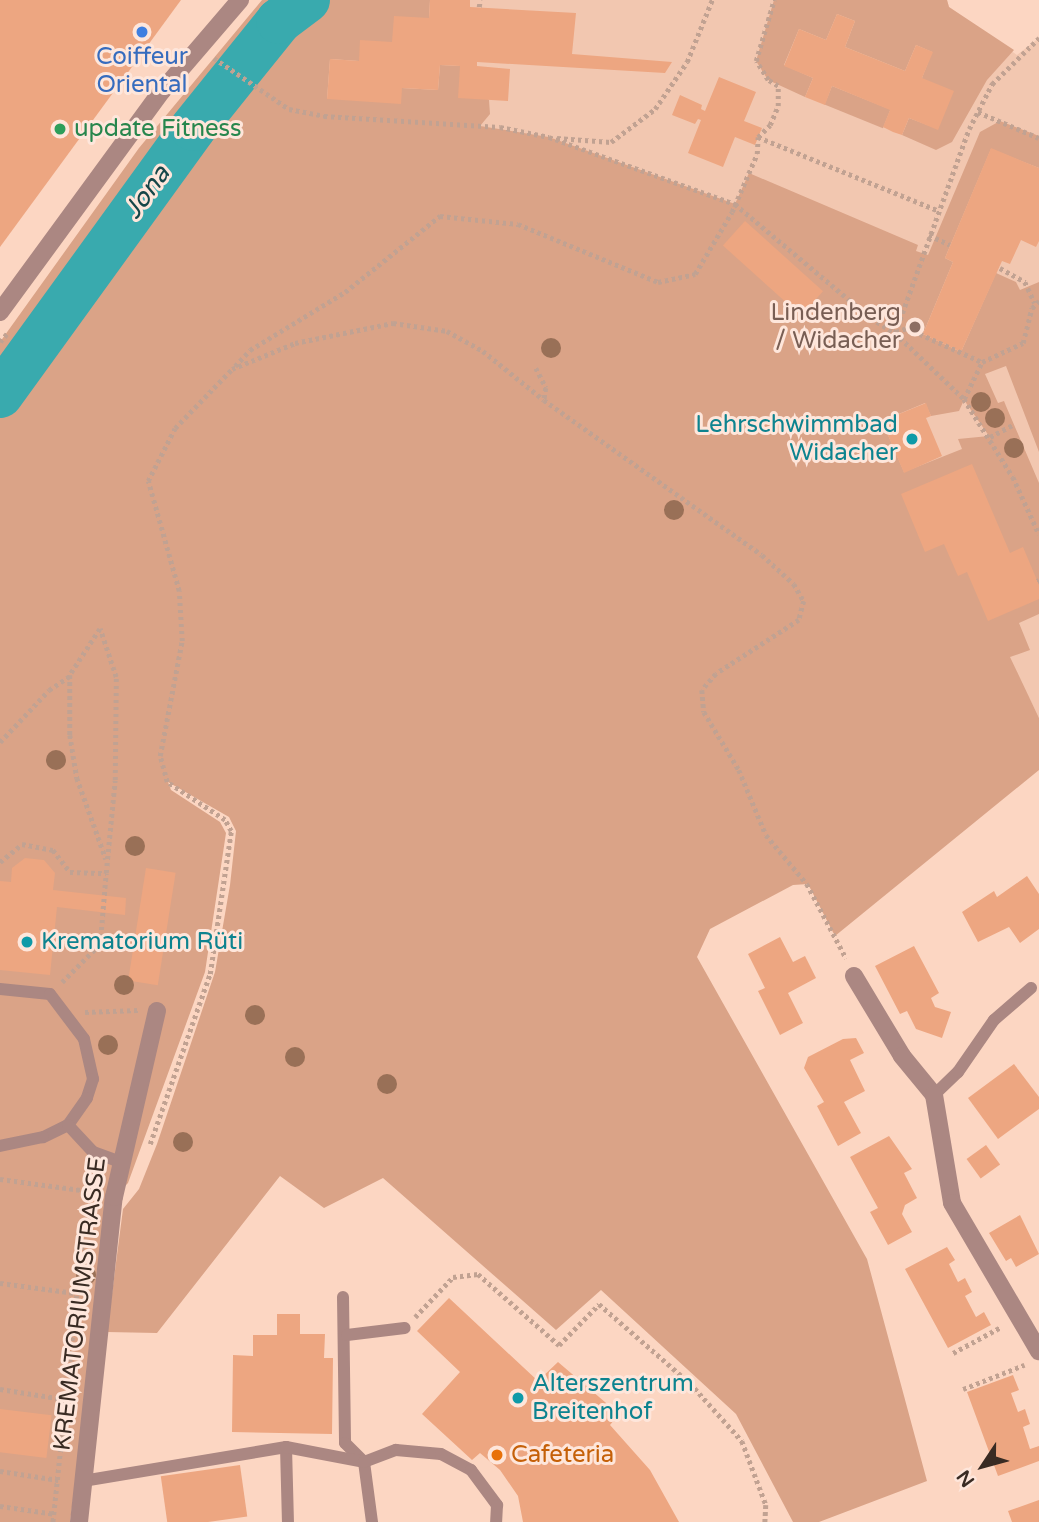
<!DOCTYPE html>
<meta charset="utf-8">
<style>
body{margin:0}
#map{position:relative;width:1039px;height:1522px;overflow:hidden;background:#fcd6c2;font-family:"Varela Round",sans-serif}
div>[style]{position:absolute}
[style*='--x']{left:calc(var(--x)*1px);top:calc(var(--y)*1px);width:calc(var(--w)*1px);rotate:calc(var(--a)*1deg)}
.built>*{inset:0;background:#f2c7b0}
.green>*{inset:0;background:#daa387;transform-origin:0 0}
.river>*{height:46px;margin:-23px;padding:0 23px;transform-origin:23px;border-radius:23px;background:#39aaae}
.building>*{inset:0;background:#eda681;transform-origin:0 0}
.path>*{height:4.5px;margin-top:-2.25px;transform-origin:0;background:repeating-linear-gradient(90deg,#c1a292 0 3.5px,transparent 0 7px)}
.lane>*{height:12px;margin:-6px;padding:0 6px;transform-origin:6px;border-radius:6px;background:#ab8782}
.street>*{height:18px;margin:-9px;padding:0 9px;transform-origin:9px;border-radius:9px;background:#ab8782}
.trees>*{width:20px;height:20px;margin:-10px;border-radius:50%;background:#997057}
.dots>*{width:19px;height:19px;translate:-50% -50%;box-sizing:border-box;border:4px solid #fee6db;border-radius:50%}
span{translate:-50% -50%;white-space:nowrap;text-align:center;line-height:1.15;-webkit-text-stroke:6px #fee6db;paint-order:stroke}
.shop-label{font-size:24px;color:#366cbe}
.leisure-label{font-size:24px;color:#27864d}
.left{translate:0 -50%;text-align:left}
.education-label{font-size:24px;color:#785e54}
.right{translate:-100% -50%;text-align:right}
.culture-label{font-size:24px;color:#0d838f}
.street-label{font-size:24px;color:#392b23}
.food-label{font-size:24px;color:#c56008}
.water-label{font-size:26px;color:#154648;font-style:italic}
.north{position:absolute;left:948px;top:1431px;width:70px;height:70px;-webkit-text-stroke:5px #fee6db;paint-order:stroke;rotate:234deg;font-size:19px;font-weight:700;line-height:28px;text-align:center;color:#392b23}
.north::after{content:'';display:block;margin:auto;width:24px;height:32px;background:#392b23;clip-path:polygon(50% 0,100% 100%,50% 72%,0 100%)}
</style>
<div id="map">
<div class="built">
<i style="clip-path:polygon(382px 0,947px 0,949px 7px,1017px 55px,1039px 38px,1039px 718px,1009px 657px,703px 194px,549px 137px,520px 133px,334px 137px,288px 56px)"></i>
</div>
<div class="green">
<i style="clip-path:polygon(evenodd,262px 0,430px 0,429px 18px,392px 42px,359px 61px,330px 59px,327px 99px,402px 88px,438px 90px,440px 65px,460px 66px,489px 100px,490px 114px,480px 126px,549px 137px,735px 204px,749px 173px,918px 245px,916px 251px,928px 255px,980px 132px,1000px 121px,1039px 136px,1039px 168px,991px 149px,945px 258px,953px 262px,923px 334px,961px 352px,996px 273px,1016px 282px,1020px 290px,1039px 282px,1039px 452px,1006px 366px,985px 374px,998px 403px,1004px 401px,1006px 406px,1039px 483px,1039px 614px,1019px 623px,1030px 650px,1010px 657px,1039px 718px,1039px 770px,835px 936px,808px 884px,793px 885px,710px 929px,697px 957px,867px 1259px,927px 1481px,819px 1522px,793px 1522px,736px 1414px,601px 1290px,556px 1330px,383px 1178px,324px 1208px,280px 1176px,157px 1333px,107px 1332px,123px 1209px,139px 1189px,157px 1144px,215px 972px,230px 885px,236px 831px,229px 817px,168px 782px,171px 790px,220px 822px,226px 833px,205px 972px,128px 1183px,114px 1197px,70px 1522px,0 1522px,0 342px,139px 148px,262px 0,964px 400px,989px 436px,958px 439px,962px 449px,904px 472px,882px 421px,925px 403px,931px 416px,959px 411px,964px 400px)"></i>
<i style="clip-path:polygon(774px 0,947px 0,949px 7px,1014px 50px,987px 80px,952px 142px,936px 150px,902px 135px,909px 118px,938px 129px,922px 78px,932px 52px,916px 45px,905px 71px,845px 47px,855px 21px,837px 14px,826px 40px,799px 29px,784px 65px,813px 78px,805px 97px,768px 80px,756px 61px)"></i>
<i style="left:832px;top:86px;width:63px;height:20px;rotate:22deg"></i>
</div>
<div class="river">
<i style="--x:0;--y:395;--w:329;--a:-54.1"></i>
<i style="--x:193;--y:128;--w:137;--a:-51.2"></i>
<i style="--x:279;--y:21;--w:35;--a:-37"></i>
</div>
<div class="building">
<i style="clip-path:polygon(0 0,181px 0,0 247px)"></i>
<i style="clip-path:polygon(430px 0,470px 0,470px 7px,576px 13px,572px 54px,672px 62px,665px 73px,477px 62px,477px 66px,510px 69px,508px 101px,458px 98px,460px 66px,440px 65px,438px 90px,402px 88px,401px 104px,327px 99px,330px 59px,359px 61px,360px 40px,392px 42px,394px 16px,429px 18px)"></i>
<i style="clip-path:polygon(837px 14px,855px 21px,845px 47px,905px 71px,916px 45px,933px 52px,922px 78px,954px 91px,938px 130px,909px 118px,902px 135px,893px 132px,883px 127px,890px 110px,832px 86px,825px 105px,805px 97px,813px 78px,784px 66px,799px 29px,826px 40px)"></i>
<i style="clip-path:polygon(719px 77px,756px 92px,744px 121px,762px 128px,755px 145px,735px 137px,723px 167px,688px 153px,701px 120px,698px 119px,695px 124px,672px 115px,680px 95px,702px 105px,701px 109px,705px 111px)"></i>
<i style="clip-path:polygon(991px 148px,1039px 168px,1039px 241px,1036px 247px,1021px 240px,1010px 264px,1002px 261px,961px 352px,923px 334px,953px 262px,945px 258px)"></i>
<i style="left:745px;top:221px;width:105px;height:33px;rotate:42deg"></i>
<i style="clip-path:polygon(926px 403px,931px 416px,926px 418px,942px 456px,904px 473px,882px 421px)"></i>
<i style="clip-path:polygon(972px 464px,1010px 553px,1023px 547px,1039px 585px,1039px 599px,988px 621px,967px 572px,958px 576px,944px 544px,925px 552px,901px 494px)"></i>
<i style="clip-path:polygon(25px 858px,44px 860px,55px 873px,53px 890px,126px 898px,125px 915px,57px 907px,50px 975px,0 970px,0 881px,11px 882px,12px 868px)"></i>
<i style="left:146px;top:868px;width:30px;height:114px;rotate:9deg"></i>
<i style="clip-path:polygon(1027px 876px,1039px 894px,1039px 929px,1020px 943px,1009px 927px,978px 942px,962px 912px,994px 891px,997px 897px)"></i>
<i style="clip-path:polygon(780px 937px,793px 962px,805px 956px,816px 978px,788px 993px,803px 1023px,780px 1035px,758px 991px,765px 988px,748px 954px)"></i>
<i style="clip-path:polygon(914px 946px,939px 993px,931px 998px,935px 1007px,951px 1012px,942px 1038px,916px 1029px,907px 1011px,900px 1014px,875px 966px)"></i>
<i style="clip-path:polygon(856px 1038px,864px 1053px,850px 1060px,865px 1091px,844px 1102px,861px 1133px,838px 1146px,817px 1106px,824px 1102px,804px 1068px,808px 1057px,843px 1039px)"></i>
<i style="clip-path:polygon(1014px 1064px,1039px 1097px,1039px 1109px,998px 1139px,968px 1098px)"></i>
<i style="clip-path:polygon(889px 1136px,912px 1169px,904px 1173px,917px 1198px,905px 1205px,902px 1214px,912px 1232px,888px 1245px,870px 1212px,878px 1208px,850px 1157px)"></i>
<i style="left:986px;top:1145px;width:24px;height:24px;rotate:54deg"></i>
<i style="clip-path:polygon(1020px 1215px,1039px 1254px,1016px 1267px,1011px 1258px,1006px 1261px,989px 1233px)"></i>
<i style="clip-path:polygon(947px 1247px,955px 1260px,949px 1264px,958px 1282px,965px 1278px,972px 1292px,965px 1296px,976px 1317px,984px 1312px,991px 1325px,948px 1348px,905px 1269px)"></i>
<i style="clip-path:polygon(449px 1298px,538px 1381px,558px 1362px,619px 1414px,610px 1425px,650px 1470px,679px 1522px,523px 1522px,518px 1496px,500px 1470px,480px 1453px,472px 1460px,422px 1414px,460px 1372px,417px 1331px)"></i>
<i style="clip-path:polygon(277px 1314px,300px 1314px,300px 1334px,325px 1334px,324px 1358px,333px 1358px,332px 1434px,232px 1432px,233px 1355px,253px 1356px,253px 1335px,277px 1335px)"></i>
<i style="clip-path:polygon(1013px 1375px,1019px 1390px,1011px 1393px,1018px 1412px,1025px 1409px,1030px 1424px,1023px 1427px,1030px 1449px,1039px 1446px,1039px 1461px,998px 1476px,967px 1392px)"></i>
<i style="left:0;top:1409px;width:52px;height:43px;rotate:7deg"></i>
<i style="left:240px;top:1465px;width:52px;height:80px;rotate:82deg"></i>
<i style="clip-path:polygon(1039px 1500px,1039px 1522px,1012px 1522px,1008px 1511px)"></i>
</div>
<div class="path">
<i style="--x:479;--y:7;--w:7;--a:-82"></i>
<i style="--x:214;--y:58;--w:91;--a:34.2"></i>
<i style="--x:289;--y:109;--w:36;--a:11"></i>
<i style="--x:324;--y:116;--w:176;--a:3.6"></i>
<i style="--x:500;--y:127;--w:50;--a:11.5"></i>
<i style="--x:549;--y:137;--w:198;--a:19.8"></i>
<i style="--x:735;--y:204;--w:177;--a:40"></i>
<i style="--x:871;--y:318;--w:28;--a:32"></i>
<i style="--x:895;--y:333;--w:95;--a:43.7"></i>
<i style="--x:964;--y:399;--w:92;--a:57.9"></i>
<i style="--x:1013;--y:477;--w:63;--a:65.5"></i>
<i style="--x:978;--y:112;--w:66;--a:23.1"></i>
<i style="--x:758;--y:137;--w:193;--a:22.2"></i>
<i style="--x:557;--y:138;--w:54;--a:4.2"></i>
<i style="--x:611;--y:142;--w:55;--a:-36.9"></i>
<i style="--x:655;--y:109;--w:57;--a:-55.8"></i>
<i style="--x:687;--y:62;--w:67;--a:-68"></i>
<i style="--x:929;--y:235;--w:23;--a:25"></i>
<i style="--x:1000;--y:268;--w:29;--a:29"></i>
<i style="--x:1025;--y:282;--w:23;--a:65"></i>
<i style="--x:896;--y:332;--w:12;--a:-20"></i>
<i style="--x:907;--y:328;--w:82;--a:24.4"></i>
<i style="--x:895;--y:333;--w:217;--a:-70.1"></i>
<i style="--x:969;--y:129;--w:51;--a:-62.9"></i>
<i style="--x:992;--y:84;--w:66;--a:-44.4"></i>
<i style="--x:0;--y:342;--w:13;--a:-51"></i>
<i style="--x:235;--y:366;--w:22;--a:-47"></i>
<i style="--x:250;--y:350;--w:111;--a:-31.4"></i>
<i style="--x:345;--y:292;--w:122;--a:-38.7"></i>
<i style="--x:440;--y:216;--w:78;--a:5.9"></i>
<i style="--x:518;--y:224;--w:152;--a:22.5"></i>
<i style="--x:658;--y:282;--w:38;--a:-12"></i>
<i style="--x:695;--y:274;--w:72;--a:-59.2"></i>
<i style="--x:732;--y:212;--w:63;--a:-66.7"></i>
<i style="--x:757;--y:154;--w:17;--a:-87"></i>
<i style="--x:758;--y:137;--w:17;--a:-45"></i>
<i style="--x:770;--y:125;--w:21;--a:-67"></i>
<i style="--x:778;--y:106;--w:20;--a:-90"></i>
<i style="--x:778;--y:86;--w:12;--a:-149"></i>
<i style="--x:768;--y:80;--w:22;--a:-122"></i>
<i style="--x:756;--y:61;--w:64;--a:-73.6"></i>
<i style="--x:536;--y:368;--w:22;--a:63"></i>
<i style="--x:546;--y:388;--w:12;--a:99"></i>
<i style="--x:964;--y:399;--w:41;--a:-64.1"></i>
<i style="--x:982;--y:362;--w:45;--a:-24.9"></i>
<i style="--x:1023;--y:343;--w:36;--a:-76"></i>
<i style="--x:1032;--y:308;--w:10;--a:-45"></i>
<i style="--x:990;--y:437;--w:27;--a:-28"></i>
<i style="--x:1037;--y:581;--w:2;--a:-27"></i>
<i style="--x:0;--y:742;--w:71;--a:-46.7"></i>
<i style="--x:49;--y:690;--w:25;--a:-34"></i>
<i style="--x:0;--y:862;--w:28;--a:-39"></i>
<i style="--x:22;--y:844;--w:32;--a:11"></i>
<i style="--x:53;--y:850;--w:28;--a:52"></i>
<i style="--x:70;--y:872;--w:36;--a:2"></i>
<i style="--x:106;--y:873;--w:93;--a:-84.5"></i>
<i style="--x:115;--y:780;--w:103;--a:-89.4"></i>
<i style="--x:116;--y:677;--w:51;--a:-108.4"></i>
<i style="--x:100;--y:629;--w:55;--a:123.1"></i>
<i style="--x:70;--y:675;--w:60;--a:90"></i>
<i style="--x:70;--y:735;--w:44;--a:80.8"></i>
<i style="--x:77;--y:778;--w:86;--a:70.3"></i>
<i style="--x:62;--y:982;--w:54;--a:-45"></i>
<i style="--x:100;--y:944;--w:71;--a:-85.2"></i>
<i style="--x:85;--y:1012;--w:53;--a:-2.2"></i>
<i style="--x:150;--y:1144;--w:180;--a:-70.6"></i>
<i style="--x:210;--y:974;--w:145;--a:-81.6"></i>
<i style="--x:231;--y:831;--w:13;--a:-119"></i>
<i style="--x:225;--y:820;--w:69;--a:-146.8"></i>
<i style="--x:167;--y:782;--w:27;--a:-105"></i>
<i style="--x:160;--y:756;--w:117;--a:-79.2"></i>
<i style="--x:182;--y:641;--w:50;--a:-93.4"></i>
<i style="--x:179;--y:591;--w:114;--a:-105.7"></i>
<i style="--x:148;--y:481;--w:59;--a:-63"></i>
<i style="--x:175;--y:428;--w:82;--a:-46"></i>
<i style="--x:232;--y:369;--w:68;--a:-22.4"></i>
<i style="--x:295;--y:343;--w:100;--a:-11.5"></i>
<i style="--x:393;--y:323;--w:55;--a:8.4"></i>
<i style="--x:447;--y:331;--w:41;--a:29.1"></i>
<i style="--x:483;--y:351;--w:78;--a:38.8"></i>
<i style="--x:544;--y:400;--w:267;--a:35.4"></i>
<i style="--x:762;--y:555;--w:43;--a:42.2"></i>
<i style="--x:794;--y:584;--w:20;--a:60"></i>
<i style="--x:804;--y:601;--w:20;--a:105"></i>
<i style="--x:799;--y:620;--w:99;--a:147"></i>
<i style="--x:716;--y:674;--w:21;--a:131"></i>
<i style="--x:702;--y:690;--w:22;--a:85"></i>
<i style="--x:704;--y:712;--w:68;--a:58.9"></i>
<i style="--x:739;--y:770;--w:70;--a:67.4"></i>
<i style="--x:766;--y:835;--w:64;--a:50.1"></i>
<i style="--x:807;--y:884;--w:84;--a:62.2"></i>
<i style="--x:0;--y:1179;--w:89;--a:7.8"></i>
<i style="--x:88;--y:1191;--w:333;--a:96"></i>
<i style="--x:88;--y:1191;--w:20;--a:-81"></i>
<i style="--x:0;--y:1283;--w:76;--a:7.6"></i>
<i style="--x:415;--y:1317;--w:55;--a:-46.5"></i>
<i style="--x:453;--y:1277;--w:25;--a:-7"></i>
<i style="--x:478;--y:1274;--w:108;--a:41.2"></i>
<i style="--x:559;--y:1345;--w:57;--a:-45.7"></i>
<i style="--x:599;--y:1304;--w:121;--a:41"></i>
<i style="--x:690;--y:1383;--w:78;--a:48.1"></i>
<i style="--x:742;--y:1441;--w:68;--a:69.4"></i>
<i style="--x:766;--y:1505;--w:17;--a:93"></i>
<i style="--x:953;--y:1353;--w:55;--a:-28.4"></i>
<i style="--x:0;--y:1389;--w:64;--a:9"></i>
<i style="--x:963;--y:1389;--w:66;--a:-21.5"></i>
<i style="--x:0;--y:1471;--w:59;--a:8.8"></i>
<i style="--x:0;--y:1506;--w:56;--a:8.3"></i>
</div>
<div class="lane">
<i style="--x:0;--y:989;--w:50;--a:5.7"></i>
<i style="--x:50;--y:994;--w:56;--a:52.9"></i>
<i style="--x:84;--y:1039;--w:41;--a:77.3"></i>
<i style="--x:93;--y:1079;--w:20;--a:108"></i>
<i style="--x:87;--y:1098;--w:33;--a:125"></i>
<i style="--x:68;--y:1125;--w:28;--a:154"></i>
<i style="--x:43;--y:1137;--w:44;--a:168.2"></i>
<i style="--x:934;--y:1095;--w:33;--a:-44"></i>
<i style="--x:958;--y:1072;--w:63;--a:-55.3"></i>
<i style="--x:994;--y:1020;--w:49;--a:-40.9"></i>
<i style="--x:68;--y:1125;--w:37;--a:47"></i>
<i style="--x:93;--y:1152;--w:30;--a:20"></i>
<i style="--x:343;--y:1297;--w:146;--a:89.2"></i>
<i style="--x:345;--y:1443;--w:27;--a:45"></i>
<i style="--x:364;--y:1462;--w:61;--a:82.4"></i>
<i style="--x:347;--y:1335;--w:58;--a:-6.9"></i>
<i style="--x:286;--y:1447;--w:75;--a:88.5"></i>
<i style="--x:83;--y:1481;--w:206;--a:-9.5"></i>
<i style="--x:286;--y:1447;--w:79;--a:10.9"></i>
<i style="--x:364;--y:1462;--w:34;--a:-21"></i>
<i style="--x:396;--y:1450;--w:45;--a:5.1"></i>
<i style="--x:441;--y:1454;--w:34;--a:28"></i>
<i style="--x:471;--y:1470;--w:44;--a:53.4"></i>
<i style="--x:497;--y:1505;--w:17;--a:93"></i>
</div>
<div class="street">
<i style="--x:0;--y:312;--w:274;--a:-53.8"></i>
<i style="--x:162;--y:91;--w:120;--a:-49.4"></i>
<i style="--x:854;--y:976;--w:93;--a:59"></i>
<i style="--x:902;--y:1056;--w:50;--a:50.6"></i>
<i style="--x:934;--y:1095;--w:109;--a:80.5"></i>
<i style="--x:952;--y:1203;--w:172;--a:59.6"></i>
<i style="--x:79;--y:1522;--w:327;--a:-83.9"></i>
<i style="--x:114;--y:1197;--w:191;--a:-77"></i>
</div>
<div class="trees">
<i style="left:551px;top:348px"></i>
<i style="left:981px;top:402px"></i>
<i style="left:995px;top:418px"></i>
<i style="left:1014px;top:448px"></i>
<i style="left:674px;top:510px"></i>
<i style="left:56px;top:760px"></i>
<i style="left:135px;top:846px"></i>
<i style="left:124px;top:985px"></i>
<i style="left:255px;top:1015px"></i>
<i style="left:108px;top:1045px"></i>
<i style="left:295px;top:1057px"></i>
<i style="left:387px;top:1084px"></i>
<i style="left:183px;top:1142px"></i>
<i style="left:86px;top:1275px"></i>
</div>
<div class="dots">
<i style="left:142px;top:32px;background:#3f7fe0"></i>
<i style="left:60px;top:129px;background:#2e9e5b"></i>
<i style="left:915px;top:327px;background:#8d6e63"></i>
<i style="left:912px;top:439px;background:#0f9aa8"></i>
<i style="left:27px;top:942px;background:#0f9aa8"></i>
<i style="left:518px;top:1398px;background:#0f9aa8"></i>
<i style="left:497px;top:1455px;background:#e8710a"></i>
</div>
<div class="shop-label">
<span style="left:142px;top:71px">Coiffeur<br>Oriental</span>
</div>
<div class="leisure-label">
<span class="left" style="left:74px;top:129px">update Fitness</span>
</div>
<div class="education-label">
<span class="right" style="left:901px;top:327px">Lindenberg<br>/ Widacher</span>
</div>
<div class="culture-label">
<span class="right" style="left:898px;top:439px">Lehrschwimmbad<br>Widacher</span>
<span class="left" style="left:41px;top:942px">Krematorium Rüti</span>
<span class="left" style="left:532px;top:1398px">Alterszentrum<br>Breitenhof</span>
</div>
<div class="street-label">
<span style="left:80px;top:1304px;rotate:-83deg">KREMATORIUMSTRASSE</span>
</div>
<div class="food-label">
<span class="left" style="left:511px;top:1455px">Cafeteria</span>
</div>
<div class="water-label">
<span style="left:147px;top:192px;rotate:-54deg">Jona</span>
</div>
<div class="north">N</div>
</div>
